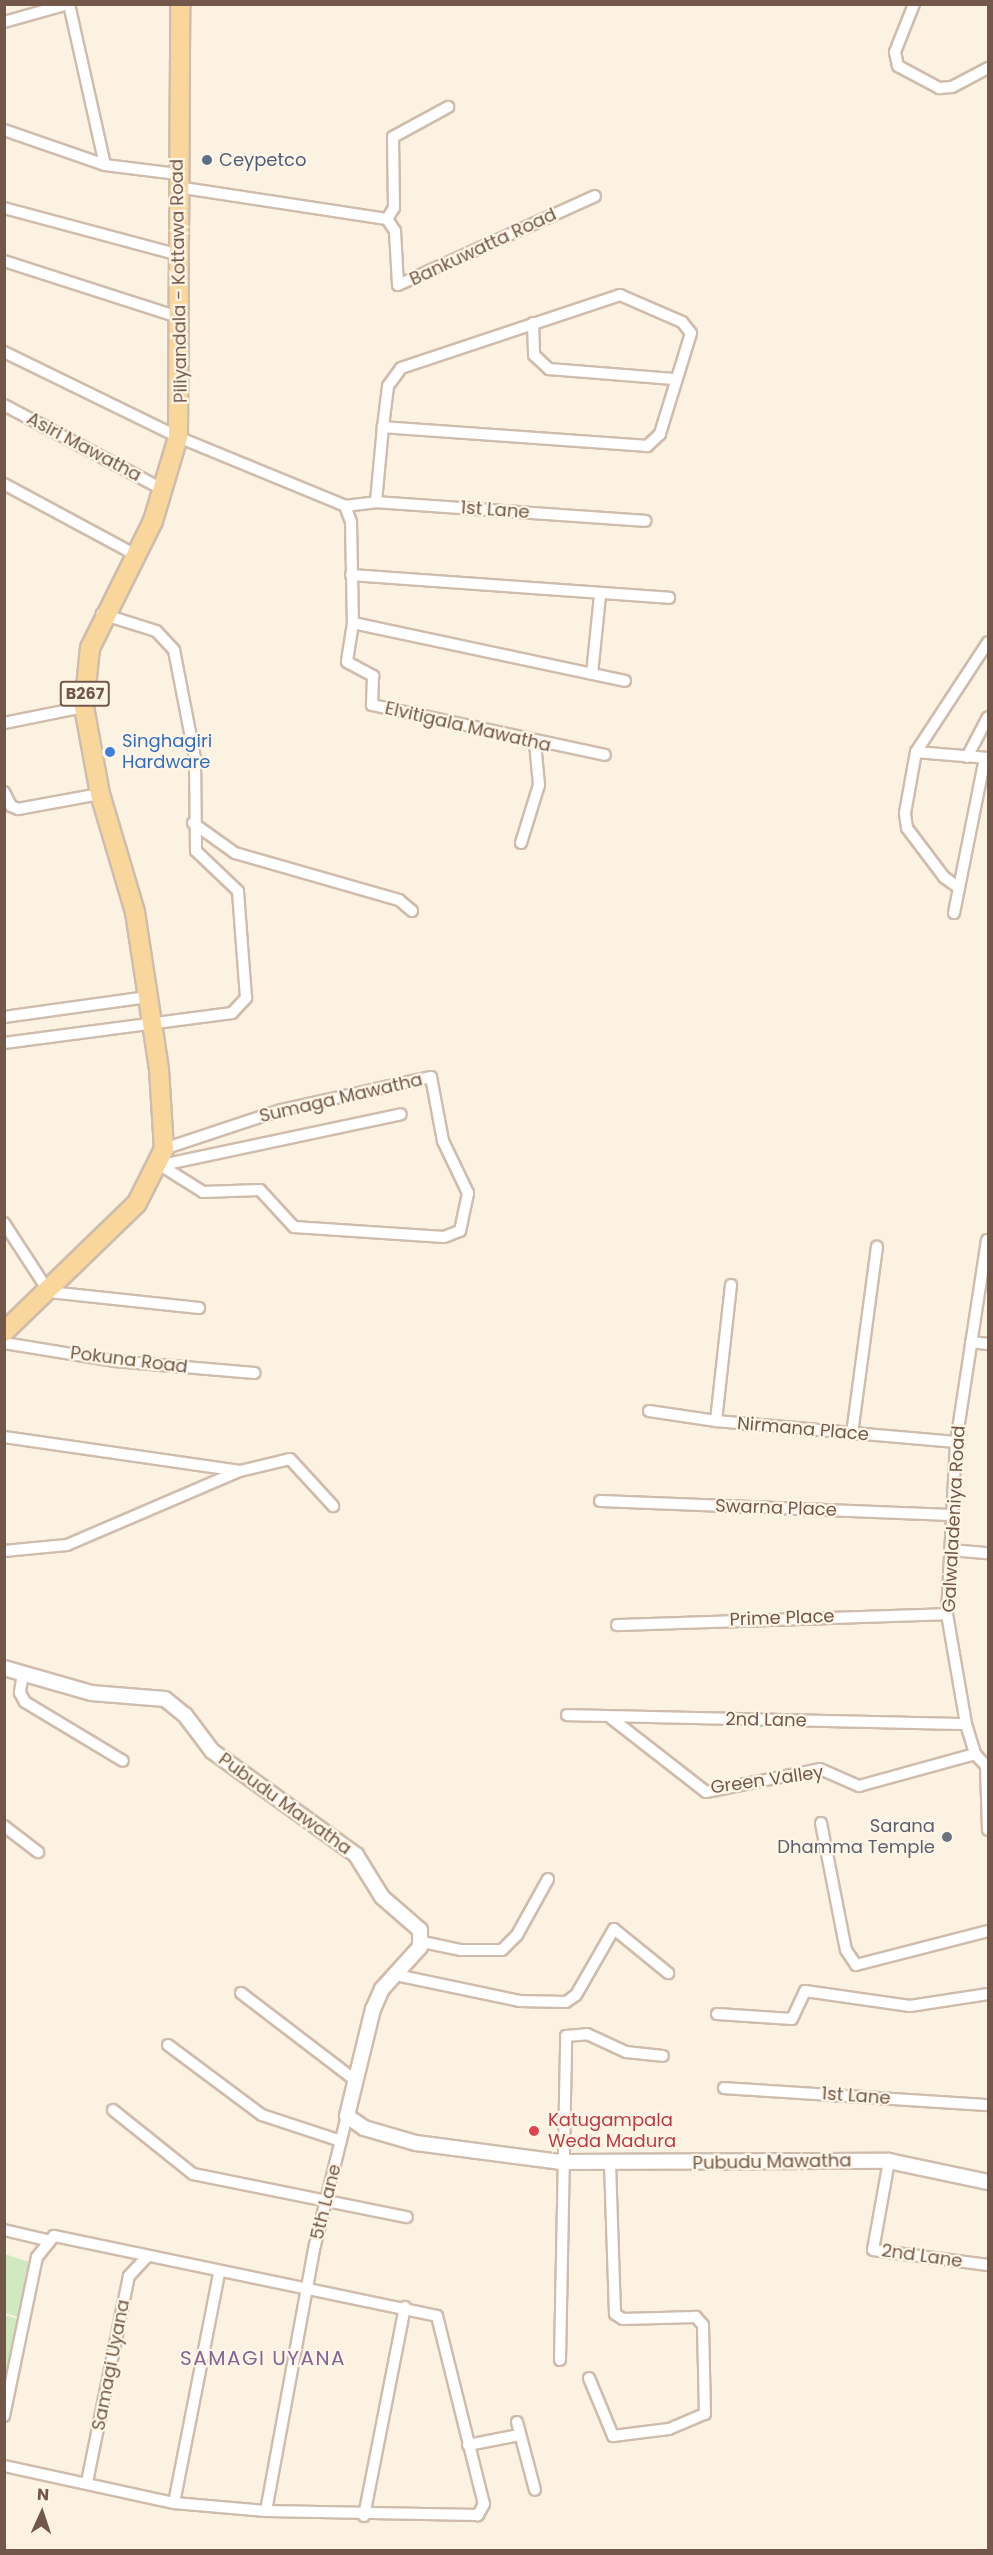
<!DOCTYPE html>
<style>
body{margin:0}
#map{position:relative;width:993px;height:2555px;overflow:hidden;background:#fcf2e2;font-family:Poppins,sans-serif}
div>[style]{position:absolute}
[style*='--x']{left:calc(var(--x)*1px);top:calc(var(--y)*1px);width:calc(var(--w)*1px);rotate:calc(var(--a)*1deg)}
.green>*{inset:0;background:#d1e9c1}
.roads{filter:drop-shadow(2px 0 #cfbcac) drop-shadow(-2px 0 #cfbcac) drop-shadow(0 2px #cfbcac) drop-shadow(0 -2px #cfbcac)}
.minor>*{height:10px;margin:-5px;padding:0 5px;transform-origin:5px;border-radius:5px;background:#fff}
.tertiary>*{height:14px;margin:-7px;padding:0 7px;transform-origin:7px;border-radius:7px;background:#fff}
.primary>*{height:18px;margin:-9px;padding:0 9px;transform-origin:9px;border-radius:9px;background:#f9d79c}
.dots>*{width:16px;height:16px;translate:-50% -50%;box-sizing:border-box;border:3px solid #fff6e8;border-radius:50%}
span{translate:-50% -50%;white-space:nowrap;text-align:center;line-height:1.15;-webkit-text-stroke:4.5px #fff6e8;paint-order:stroke}
.shield-label span{padding:2px 4px;background:#fff6e8;border:2px solid;border-radius:4px;-webkit-text-stroke-width:0}
.shield-label{font-size:16px;color:#735849;font-weight:700}
.service-label{font-size:18px;color:#4e5e75}
.left{translate:0 -50%;text-align:left}
.street-label{font-size:18px;color:#735849}
.shop-label{font-size:18px;color:#366cbe}
.worship-label{font-size:18px;color:#5b616d}
.right{translate:-100% -50%;text-align:right}
.health-label{font-size:18px;color:#be3a42}
.neighbourhood-label{font-size:20px;color:#866596;letter-spacing:1.5px}
.frame{position:absolute;inset:0;border:6px solid #735849;pointer-events:none}
.north{position:absolute;left:12px;top:2483px;width:60px;height:60px;-webkit-text-stroke:4px #fff6e8;paint-order:stroke;rotate:3deg;font-size:16px;font-weight:700;line-height:24px;text-align:center;color:#735849}
.north::after{content:'';display:block;margin:auto;width:21px;height:27px;background:#735849;clip-path:polygon(50% 0,100% 100%,50% 72%,0 100%)}
</style>
<div id="map">
<div class="green">
<i style="clip-path:polygon(5px 2254px,32px 2263px,21px 2318px,5px 2313px)"></i>
<i style="clip-path:polygon(5px 2315px,21px 2320px,5px 2385px)"></i>
</div>
<div class="roads">
<div class="minor">
<i style="--x:69;--y:4;--w:165;--a:77.4"></i>
<i style="--x:914;--y:4;--w:52;--a:111.6"></i>
<i style="--x:895;--y:52;--w:14;--a:78"></i>
<i style="--x:898;--y:66;--w:47;--a:28.2"></i>
<i style="--x:939;--y:88;--w:13;--a:-4"></i>
<i style="--x:952;--y:87;--w:41;--a:-27.8"></i>
<i style="--x:4;--y:22;--w:66;--a:-15.7"></i>
<i style="--x:4;--y:130;--w:107;--a:19.1"></i>
<i style="--x:105;--y:165;--w:73;--a:7.1"></i>
<i style="--x:177;--y:187;--w:212;--a:8.7"></i>
<i style="--x:387;--y:219;--w:14;--a:56"></i>
<i style="--x:395;--y:231;--w:54;--a:86.8"></i>
<i style="--x:398;--y:285;--w:216;--a:-24.3"></i>
<i style="--x:4;--y:208;--w:181;--a:15"></i>
<i style="--x:387;--y:219;--w:13;--a:-58"></i>
<i style="--x:394;--y:208;--w:71;--a:-90.8"></i>
<i style="--x:393;--y:137;--w:63;--a:-28.6"></i>
<i style="--x:4;--y:261;--w:187;--a:17.8"></i>
<i style="--x:533;--y:323;--w:32;--a:88"></i>
<i style="--x:534;--y:355;--w:21;--a:43"></i>
<i style="--x:549;--y:369;--w:125;--a:4.6"></i>
<i style="--x:4;--y:352;--w:194;--a:26"></i>
<i style="--x:178;--y:437;--w:181;--a:22.4"></i>
<i style="--x:345;--y:506;--w:17;--a:69"></i>
<i style="--x:351;--y:522;--w:101;--a:88.9"></i>
<i style="--x:353;--y:623;--w:39;--a:99"></i>
<i style="--x:347;--y:662;--w:30;--a:28"></i>
<i style="--x:373;--y:676;--w:29;--a:92"></i>
<i style="--x:372;--y:705;--w:238;--a:12.1"></i>
<i style="--x:4;--y:405;--w:181;--a:28"></i>
<i style="--x:4;--y:484;--w:148;--a:28.3"></i>
<i style="--x:376;--y:502;--w:75;--a:-84.7"></i>
<i style="--x:383;--y:427;--w:41;--a:-83"></i>
<i style="--x:388;--y:386;--w:22;--a:-54"></i>
<i style="--x:401;--y:368;--w:231;--a:-18.4"></i>
<i style="--x:620;--y:295;--w:68;--a:23.5"></i>
<i style="--x:682;--y:322;--w:14;--a:51"></i>
<i style="--x:691;--y:333;--w:106;--a:107.1"></i>
<i style="--x:660;--y:434;--w:18;--a:137"></i>
<i style="--x:647;--y:446;--w:265;--a:-175.9"></i>
<i style="--x:345;--y:506;--w:31;--a:-7"></i>
<i style="--x:376;--y:502;--w:270;--a:4"></i>
<i style="--x:351;--y:575;--w:319;--a:4.1"></i>
<i style="--x:353;--y:623;--w:278;--a:12"></i>
<i style="--x:592;--y:674;--w:79;--a:-84.2"></i>
<i style="--x:4;--y:723;--w:82;--a:-11.3"></i>
<i style="--x:916;--y:752;--w:72;--a:4.8"></i>
<i style="--x:967;--y:757;--w:45;--a:-62.3"></i>
<i style="--x:4;--y:792;--w:16;--a:63"></i>
<i style="--x:11;--y:806;--w:8;--a:23"></i>
<i style="--x:18;--y:809;--w:83;--a:-10.4"></i>
<i style="--x:193;--y:823;--w:52;--a:35.5"></i>
<i style="--x:235;--y:853;--w:171;--a:16"></i>
<i style="--x:399;--y:900;--w:17;--a:40"></i>
<i style="--x:521;--y:843;--w:61;--a:-72.8"></i>
<i style="--x:539;--y:785;--w:42;--a:-95.4"></i>
<i style="--x:959;--y:888;--w:19;--a:-144"></i>
<i style="--x:944;--y:877;--w:61;--a:-127.1"></i>
<i style="--x:907;--y:828;--w:15;--a:-98"></i>
<i style="--x:905;--y:813;--w:62;--a:-79.8"></i>
<i style="--x:916;--y:752;--w:131;--a:-56.8"></i>
<i style="--x:954;--y:913;--w:158;--a:-78.7"></i>
<i style="--x:4;--y:1017;--w:145;--a:-7.9"></i>
<i style="--x:4;--y:1043;--w:230;--a:-7.5"></i>
<i style="--x:232;--y:1013;--w:21;--a:-47"></i>
<i style="--x:246;--y:998;--w:107;--a:-94.3"></i>
<i style="--x:238;--y:891;--w:58;--a:-136.4"></i>
<i style="--x:196;--y:851;--w:93;--a:-90.6"></i>
<i style="--x:195;--y:758;--w:110;--a:-101"></i>
<i style="--x:174;--y:650;--w:26;--a:-133"></i>
<i style="--x:156;--y:631;--w:57;--a:-162.5"></i>
<i style="--x:160;--y:1165;--w:51;--a:32.1"></i>
<i style="--x:203;--y:1192;--w:57;--a:-2"></i>
<i style="--x:260;--y:1190;--w:50;--a:47.4"></i>
<i style="--x:294;--y:1227;--w:150;--a:3.8"></i>
<i style="--x:444;--y:1237;--w:17;--a:-21"></i>
<i style="--x:460;--y:1231;--w:39;--a:-78"></i>
<i style="--x:468;--y:1193;--w:58;--a:-115.7"></i>
<i style="--x:443;--y:1141;--w:65;--a:-100.6"></i>
<i style="--x:431;--y:1077;--w:154;--a:167.6"></i>
<i style="--x:281;--y:1110;--w:123;--a:161.6"></i>
<i style="--x:162;--y:1165;--w:244;--a:-12"></i>
<i style="--x:4;--y:1223;--w:82;--a:56.9"></i>
<i style="--x:49;--y:1292;--w:151;--a:6.1"></i>
<i style="--x:987;--y:1240;--w:204;--a:98.7"></i>
<i style="--x:956;--y:1442;--w:172;--a:93"></i>
<i style="--x:947;--y:1614;--w:112;--a:80.2"></i>
<i style="--x:966;--y:1724;--w:31;--a:73"></i>
<i style="--x:975;--y:1754;--w:16;--a:47"></i>
<i style="--x:986;--y:1766;--w:64;--a:88.2"></i>
<i style="--x:731;--y:1285;--w:137;--a:96.3"></i>
<i style="--x:716;--y:1421;--w:241;--a:5"></i>
<i style="--x:971;--y:1342;--w:17;--a:7"></i>
<i style="--x:4;--y:1343;--w:111;--a:9.3"></i>
<i style="--x:114;--y:1361;--w:141;--a:4.9"></i>
<i style="--x:649;--y:1411;--w:68;--a:8.5"></i>
<i style="--x:852;--y:1434;--w:189;--a:-82.4"></i>
<i style="--x:4;--y:1437;--w:237;--a:8.2"></i>
<i style="--x:600;--y:1501;--w:352;--a:2.3"></i>
<i style="--x:950;--y:1550;--w:38;--a:5"></i>
<i style="--x:4;--y:1551;--w:63;--a:-5.4"></i>
<i style="--x:67;--y:1545;--w:188;--a:-23.2"></i>
<i style="--x:240;--y:1471;--w:51;--a:-13.5"></i>
<i style="--x:290;--y:1459;--w:64;--a:47.5"></i>
<i style="--x:617;--y:1625;--w:330;--a:-1.9"></i>
<i style="--x:23;--y:1673;--w:20;--a:99"></i>
<i style="--x:20;--y:1693;--w:10;--a:61"></i>
<i style="--x:25;--y:1702;--w:114;--a:31"></i>
<i style="--x:567;--y:1715;--w:399;--a:1.3"></i>
<i style="--x:611;--y:1718;--w:120;--a:37.9"></i>
<i style="--x:706;--y:1792;--w:116;--a:-11.4"></i>
<i style="--x:820;--y:1769;--w:43;--a:23.6"></i>
<i style="--x:859;--y:1786;--w:120;--a:-15.4"></i>
<i style="--x:821;--y:1823;--w:129;--a:78.9"></i>
<i style="--x:846;--y:1950;--w:18;--a:56"></i>
<i style="--x:856;--y:1965;--w:136;--a:-14.4"></i>
<i style="--x:4;--y:1826;--w:43;--a:37.4"></i>
<i style="--x:423;--y:1942;--w:39;--a:12"></i>
<i style="--x:461;--y:1950;--w:41;--a:0"></i>
<i style="--x:502;--y:1950;--w:21;--a:-45"></i>
<i style="--x:517;--y:1935;--w:64;--a:-61"></i>
<i style="--x:396;--y:1975;--w:126;--a:11.9"></i>
<i style="--x:519;--y:2001;--w:47;--a:1.2"></i>
<i style="--x:566;--y:2002;--w:12;--a:-35"></i>
<i style="--x:576;--y:1995;--w:76;--a:-60.1"></i>
<i style="--x:614;--y:1929;--w:70;--a:39.2"></i>
<i style="--x:241;--y:1993;--w:145;--a:37.4"></i>
<i style="--x:717;--y:2014;--w:75;--a:3.8"></i>
<i style="--x:792;--y:2019;--w:31;--a:-65"></i>
<i style="--x:805;--y:1991;--w:106;--a:8.1"></i>
<i style="--x:910;--y:2006;--w:79;--a:-8.7"></i>
<i style="--x:168;--y:2045;--w:117;--a:36.7"></i>
<i style="--x:262;--y:2115;--w:83;--a:18.2"></i>
<i style="--x:724;--y:2088;--w:265;--a:3.7"></i>
<i style="--x:113;--y:2110;--w:102;--a:38.7"></i>
<i style="--x:193;--y:2174;--w:218;--a:11.4"></i>
<i style="--x:889;--y:2161;--w:90;--a:100.2"></i>
<i style="--x:873;--y:2250;--w:116;--a:7.4"></i>
<i style="--x:4;--y:2230;--w:43;--a:13.4"></i>
<i style="--x:560;--y:2360;--w:324;--a:-88.9"></i>
<i style="--x:566;--y:2036;--w:21;--a:-5"></i>
<i style="--x:587;--y:2034;--w:43;--a:24.8"></i>
<i style="--x:626;--y:2052;--w:37;--a:6"></i>
<i style="--x:589;--y:2378;--w:63;--a:67.5"></i>
<i style="--x:613;--y:2436;--w:56;--a:-7.1"></i>
<i style="--x:669;--y:2429;--w:39;--a:-23"></i>
<i style="--x:705;--y:2414;--w:89;--a:-91.3"></i>
<i style="--x:703;--y:2325;--w:11;--a:-131"></i>
<i style="--x:696;--y:2317;--w:73;--a:178.4"></i>
<i style="--x:623;--y:2319;--w:9;--a:-148"></i>
<i style="--x:615;--y:2314;--w:150;--a:-91.9"></i>
<i style="--x:4;--y:2416;--w:162;--a:-78.3"></i>
<i style="--x:37;--y:2257;--w:27;--a:-51"></i>
<i style="--x:54;--y:2236;--w:391;--a:11.8"></i>
<i style="--x:437;--y:2316;--w:194;--a:76"></i>
<i style="--x:484;--y:2504;--w:13;--a:119"></i>
<i style="--x:478;--y:2515;--w:212;--a:-178.9"></i>
<i style="--x:266;--y:2511;--w:92;--a:-175"></i>
<i style="--x:174;--y:2503;--w:174;--a:-167.7"></i>
<i style="--x:517;--y:2422;--w:70;--a:75.2"></i>
<i style="--x:468;--y:2445;--w:52;--a:-11.1"></i>
<i style="--x:87;--y:2482;--w:210;--a:-78.5"></i>
<i style="--x:129;--y:2276;--w:26;--a:-47"></i>
<i style="--x:174;--y:2503;--w:233;--a:-78.9"></i>
<i style="--x:266;--y:2511;--w:270;--a:-79.6"></i>
<i style="--x:315;--y:2245;--w:133;--a:-76.1"></i>
<i style="--x:364;--y:2516;--w:213;--a:-78.9"></i>
</div>
<div class="tertiary">
<i style="--x:4;--y:1668;--w:91;--a:16"></i>
<i style="--x:91;--y:1693;--w:74;--a:4.6"></i>
<i style="--x:165;--y:1699;--w:26;--a:39"></i>
<i style="--x:185;--y:1715;--w:45;--a:53.1"></i>
<i style="--x:212;--y:1751;--w:178;--a:35.8"></i>
<i style="--x:356;--y:1855;--w:49;--a:58.2"></i>
<i style="--x:382;--y:1897;--w:50;--a:41"></i>
<i style="--x:420;--y:1930;--w:17;--a:90"></i>
<i style="--x:420;--y:1947;--w:57;--a:132.1"></i>
<i style="--x:382;--y:1989;--w:22;--a:114"></i>
<i style="--x:373;--y:2009;--w:110;--a:103.7"></i>
<i style="--x:347;--y:2116;--w:21;--a:35"></i>
<i style="--x:364;--y:2128;--w:54;--a:16.1"></i>
<i style="--x:416;--y:2143;--w:145;--a:7.5"></i>
<i style="--x:560;--y:2162;--w:329;--a:-0.2"></i>
<i style="--x:889;--y:2161;--w:101;--a:12"></i>
</div>
<div class="primary">
<i style="--x:4;--y:1332;--w:185;--a:-44.1"></i>
<i style="--x:137;--y:1203;--w:60;--a:-63.4"></i>
<i style="--x:164;--y:1149;--w:80;--a:-93.6"></i>
<i style="--x:159;--y:1069;--w:159;--a:-98.7"></i>
<i style="--x:135;--y:912;--w:123;--a:-106.5"></i>
<i style="--x:100;--y:794;--w:88;--a:-100.4"></i>
<i style="--x:84;--y:707;--w:59;--a:-84.2"></i>
<i style="--x:90;--y:648;--w:142;--a:-63.6"></i>
<i style="--x:153;--y:521;--w:88;--a:-73.4"></i>
<i style="--x:178;--y:437;--w:433;--a:-89.7"></i>
</div>
</div>
<div class="dots">
<i style="left:207px;top:160px;background:#5c6f8a"></i>
<i style="left:110px;top:752px;background:#3f7fe0"></i>
<i style="left:947px;top:1837px;background:#6b7280"></i>
<i style="left:534px;top:2131px;background:#e0444e"></i>
</div>
<div class="shield-label">
<span style="left:85px;top:694px">B267</span>
</div>
<div class="service-label">
<span class="left" style="left:219px;top:160px">Ceypetco</span>
</div>
<div class="street-label">
<span style="left:483px;top:247px;rotate:-25deg">Bankuwatta Road</span>
<span style="left:179px;top:281px;rotate:-91deg">Piliyandala - Kottawa Road</span>
<span style="left:84px;top:447px;rotate:28deg">Asiri Mawatha</span>
<span style="left:495px;top:510px;rotate:4deg">1st Lane</span>
<span style="left:468px;top:727px;rotate:13deg">Elvitigala Mawatha</span>
<span style="left:341px;top:1098px;rotate:-13deg">Sumaga Mawatha</span>
<span style="left:129px;top:1360px;rotate:7deg">Pokuna Road</span>
<span style="left:803px;top:1429px;rotate:5deg">Nirmana Place</span>
<span style="left:776px;top:1508px;rotate:2deg">Swarna Place</span>
<span style="left:954px;top:1519px;rotate:-87deg">Galwaladeniya Road</span>
<span style="left:782px;top:1618px;rotate:-2deg">Prime Place</span>
<span style="left:766px;top:1720px;rotate:1deg">2nd Lane</span>
<span style="left:767px;top:1780px;rotate:-8deg">Green Valley</span>
<span style="left:285px;top:1804px;rotate:36deg">Pubudu Mawatha</span>
<span style="left:856px;top:2096px;rotate:4deg">1st Lane</span>
<span style="left:772px;top:2162px;rotate:-1deg">Pubudu Mawatha</span>
<span style="left:326px;top:2202px;rotate:-76deg">5th Lane</span>
<span style="left:922px;top:2256px;rotate:8deg">2nd Lane</span>
<span style="left:111px;top:2365px;rotate:-79deg">Samagi Uyana</span>
</div>
<div class="shop-label">
<span class="left" style="left:122px;top:752px">Singhagiri<br>Hardware</span>
</div>
<div class="worship-label">
<span class="right" style="left:935px;top:1837px">Sarana<br>Dhamma Temple</span>
</div>
<div class="health-label">
<span class="left" style="left:548px;top:2131px">Katugampala<br>Weda Madura</span>
</div>
<div class="neighbourhood-label">
<span style="left:263px;top:2358px">SAMAGI UYANA</span>
</div>
<div class="frame"></div>
<div class="north">N</div>
</div>
